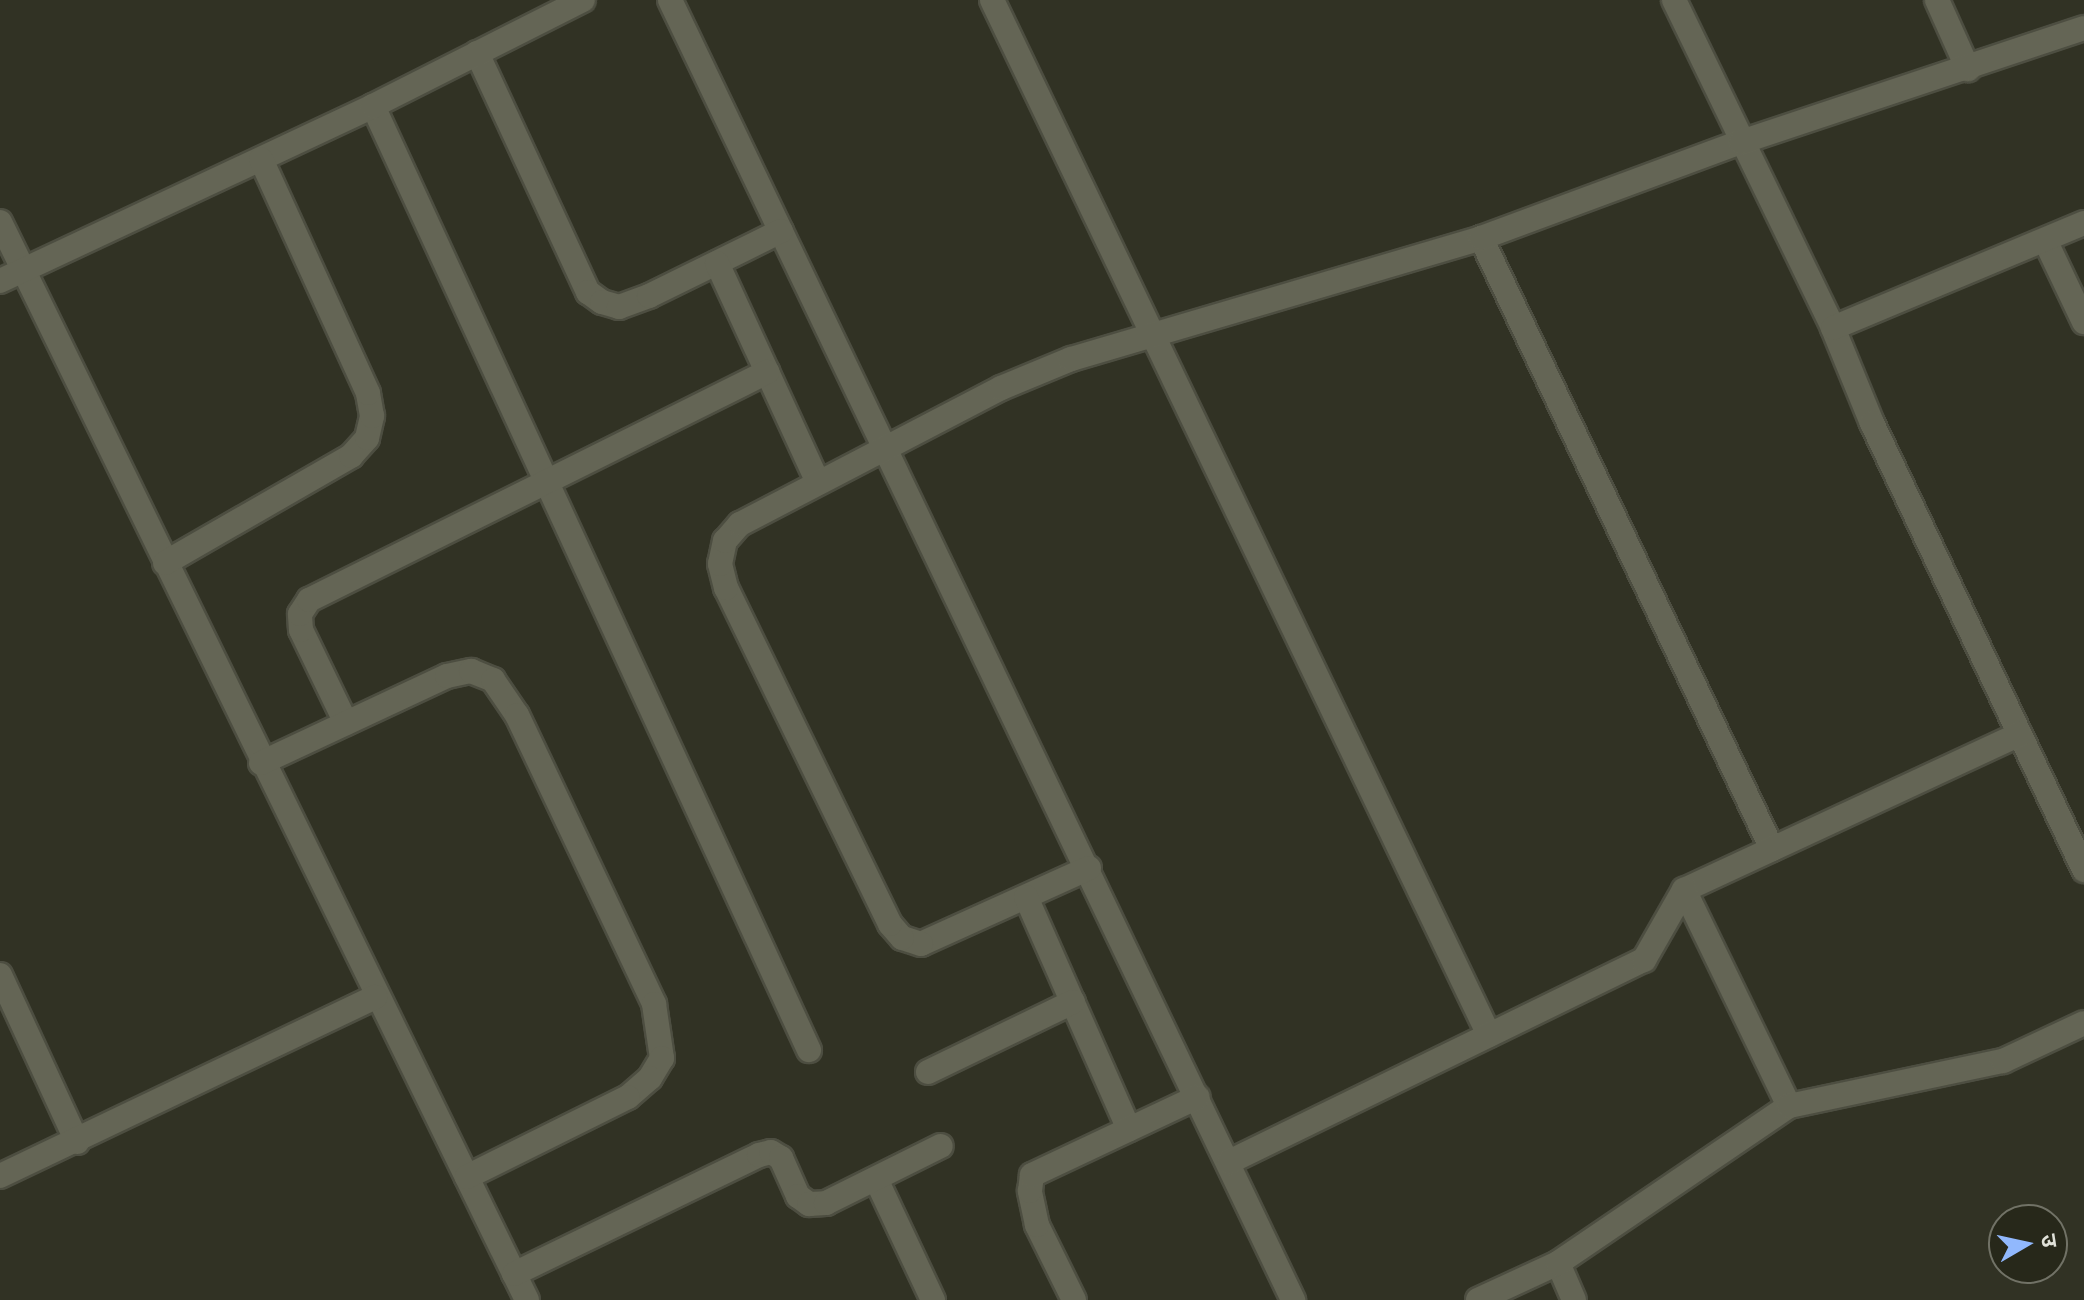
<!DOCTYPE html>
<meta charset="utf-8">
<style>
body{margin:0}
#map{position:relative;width:2084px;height:1300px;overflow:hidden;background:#313224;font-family:Quicksand,"Noto Sans Devanagari",sans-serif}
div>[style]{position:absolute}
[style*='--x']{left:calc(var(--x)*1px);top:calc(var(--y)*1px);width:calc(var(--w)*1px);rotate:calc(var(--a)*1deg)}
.roads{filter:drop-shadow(2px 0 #4d4e41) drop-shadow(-2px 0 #4d4e41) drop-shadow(0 2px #4d4e41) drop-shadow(0 -2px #4d4e41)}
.street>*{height:24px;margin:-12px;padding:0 12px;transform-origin:12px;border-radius:12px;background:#646555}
span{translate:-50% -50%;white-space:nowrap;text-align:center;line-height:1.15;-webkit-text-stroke:6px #27281a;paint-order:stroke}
.north{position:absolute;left:1988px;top:1204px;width:80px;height:80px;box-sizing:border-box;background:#27281a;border:2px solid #717266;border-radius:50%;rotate:81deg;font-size:22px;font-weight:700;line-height:32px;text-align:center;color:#e0e1d8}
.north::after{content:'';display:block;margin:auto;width:28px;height:36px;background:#91b8fd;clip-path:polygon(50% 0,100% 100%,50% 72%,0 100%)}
</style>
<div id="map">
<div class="roads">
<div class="street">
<i style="--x:670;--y:0;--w:1442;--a:64.39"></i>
<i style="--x:992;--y:0;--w:1148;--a:64.35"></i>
<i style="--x:1674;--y:0;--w:365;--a:64.1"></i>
<i style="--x:1833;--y:328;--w:103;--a:67.7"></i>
<i style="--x:1872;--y:423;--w:495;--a:64.6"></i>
<i style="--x:1937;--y:0;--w:76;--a:65.8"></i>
<i style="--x:477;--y:53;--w:264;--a:65.1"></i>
<i style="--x:588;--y:292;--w:17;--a:36"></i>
<i style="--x:602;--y:302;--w:18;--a:16"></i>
<i style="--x:619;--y:307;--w:32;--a:-20"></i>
<i style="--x:649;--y:296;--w:147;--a:-26.2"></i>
<i style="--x:373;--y:106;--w:1040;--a:65.21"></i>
<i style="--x:0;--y:222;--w:1200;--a:63.95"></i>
<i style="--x:1481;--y:238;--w:677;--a:64.53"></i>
<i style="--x:2045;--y:240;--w:91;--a:64.6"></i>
<i style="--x:717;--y:263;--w:242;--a:65.3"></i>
<i style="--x:0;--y:281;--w:412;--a:-25.1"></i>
<i style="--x:373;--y:106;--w:235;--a:-26.8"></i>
<i style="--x:1833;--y:328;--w:272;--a:-22.7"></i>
<i style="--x:165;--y:563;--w:215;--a:-29.9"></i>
<i style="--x:351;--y:456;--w:24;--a:-48"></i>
<i style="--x:367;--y:438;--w:23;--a:-77"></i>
<i style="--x:372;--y:416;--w:23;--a:-100"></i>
<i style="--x:368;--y:393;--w:257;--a:-114.6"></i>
<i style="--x:346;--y:723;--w:103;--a:-115.8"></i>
<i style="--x:301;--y:630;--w:16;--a:-94"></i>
<i style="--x:300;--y:614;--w:17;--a:-57"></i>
<i style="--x:309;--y:600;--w:512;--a:-26.46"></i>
<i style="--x:261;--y:763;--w:205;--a:-25.1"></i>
<i style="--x:447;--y:676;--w:25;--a:-12"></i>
<i style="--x:471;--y:671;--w:24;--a:22"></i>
<i style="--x:493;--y:680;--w:42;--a:55.6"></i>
<i style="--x:517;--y:715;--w:320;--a:64.6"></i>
<i style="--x:654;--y:1004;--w:55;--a:81.6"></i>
<i style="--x:662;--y:1058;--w:23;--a:121"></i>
<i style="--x:650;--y:1078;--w:29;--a:139"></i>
<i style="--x:628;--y:1097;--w:180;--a:153.6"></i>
<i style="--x:1089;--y:868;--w:184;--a:155.7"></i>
<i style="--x:921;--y:944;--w:20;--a:-162"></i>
<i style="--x:902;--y:938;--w:18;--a:-131"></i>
<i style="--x:890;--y:924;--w:374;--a:-116"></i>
<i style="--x:726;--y:588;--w:25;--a:-104"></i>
<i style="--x:720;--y:564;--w:24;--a:-78"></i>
<i style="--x:725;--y:541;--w:23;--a:-49"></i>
<i style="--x:740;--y:524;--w:294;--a:-27.5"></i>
<i style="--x:1001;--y:388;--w:76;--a:-22.5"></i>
<i style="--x:1071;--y:359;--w:427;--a:-16.4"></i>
<i style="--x:1481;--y:238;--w:277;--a:-20.3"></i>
<i style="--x:1741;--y:142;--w:361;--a:-18.4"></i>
<i style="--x:1026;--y:897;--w:254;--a:66.1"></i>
<i style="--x:0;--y:975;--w:184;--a:65.2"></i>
<i style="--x:928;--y:1072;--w:161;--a:-25.8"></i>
<i style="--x:1789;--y:1106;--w:240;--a:-115.9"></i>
<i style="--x:1684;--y:890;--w:370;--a:-24.9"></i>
<i style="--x:1229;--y:1162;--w:462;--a:-26"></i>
<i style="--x:1644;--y:960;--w:81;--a:-60.3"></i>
<i style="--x:0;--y:1176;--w:416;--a:-25.5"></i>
<i style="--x:876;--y:1179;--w:134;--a:64.8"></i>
<i style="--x:1558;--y:1263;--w:40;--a:66.6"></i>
<i style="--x:514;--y:1274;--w:272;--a:-25.9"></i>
<i style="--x:759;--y:1155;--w:12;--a:-14"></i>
<i style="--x:771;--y:1152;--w:12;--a:31"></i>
<i style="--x:781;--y:1158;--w:42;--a:65.9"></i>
<i style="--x:798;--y:1196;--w:14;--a:36"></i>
<i style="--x:809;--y:1204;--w:17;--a:-3"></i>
<i style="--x:826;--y:1203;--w:128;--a:-26.4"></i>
<i style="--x:1074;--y:1300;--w:84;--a:-116.3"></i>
<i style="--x:1037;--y:1225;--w:35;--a:-102"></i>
<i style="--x:1030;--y:1191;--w:16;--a:-83"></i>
<i style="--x:1032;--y:1175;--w:183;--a:-25.2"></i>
<i style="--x:1478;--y:1300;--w:88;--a:-24.8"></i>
<i style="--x:1558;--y:1263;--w:279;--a:-34.2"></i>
<i style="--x:1789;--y:1106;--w:219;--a:-11.9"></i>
<i style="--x:2003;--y:1061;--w:89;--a:-25.1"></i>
</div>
</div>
<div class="north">उ</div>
</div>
